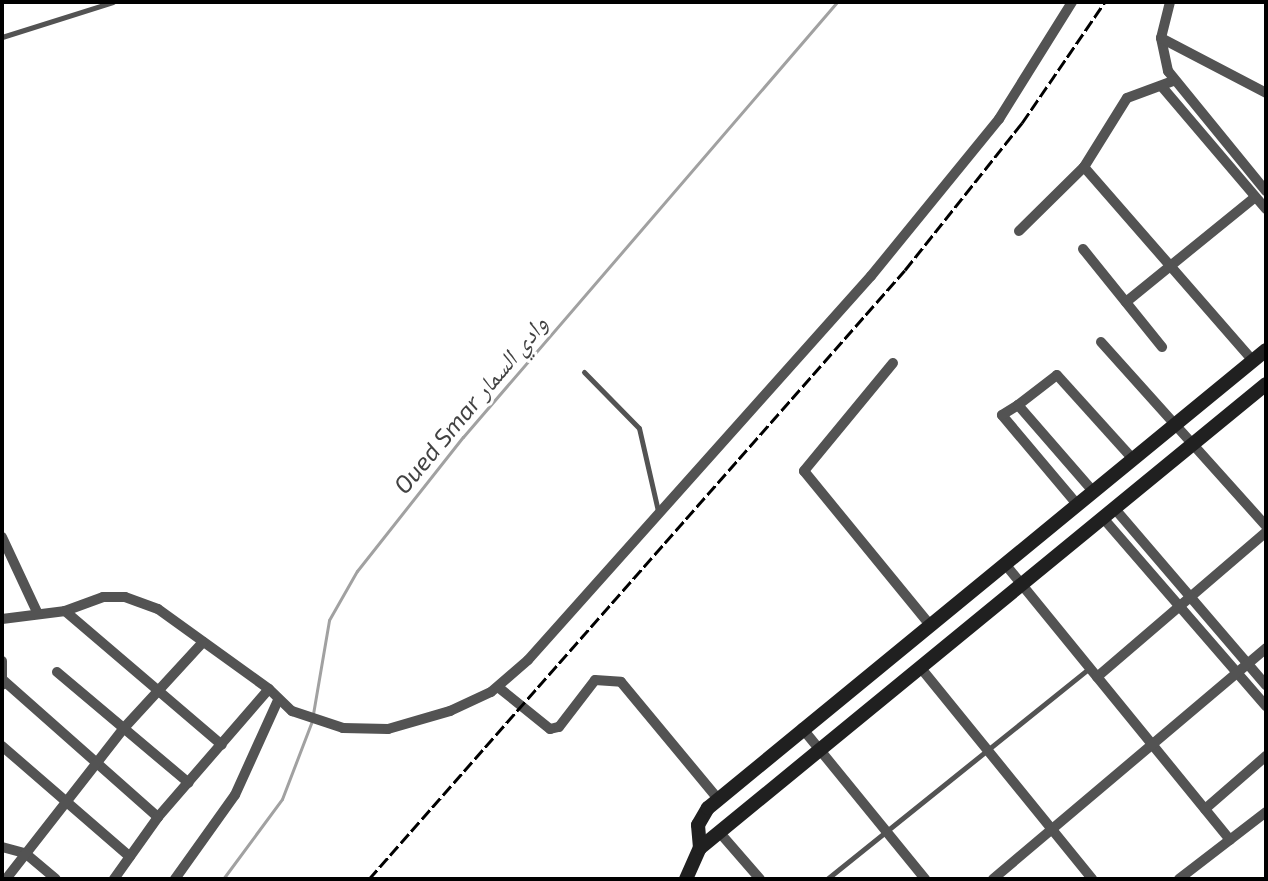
<!DOCTYPE html>
<meta charset="utf-8">
<style>
body{margin:0}
#map{position:relative;width:1268px;height:881px;overflow:hidden;background:#fff;font-family:"Exo 2","Noto Naskh Arabic",sans-serif}
div>[style]{position:absolute}
[style*='--x']{left:calc(var(--x)*1px);top:calc(var(--y)*1px);width:calc(var(--w)*1px);rotate:calc(var(--a)*1deg)}
.stream>*{height:3px;margin:-1.5px;padding:0 1.5px;transform-origin:1.5px;border-radius:1.5px;background:#a1a1a1}
.lane>*{height:5px;margin:-2.5px;padding:0 2.5px;transform-origin:2.5px;border-radius:2.5px;background:#535353}
.street>*{height:10px;margin:-5px;padding:0 5px;transform-origin:5px;border-radius:5px;background:#535353}
.secondary>*{height:14px;margin:-7px;padding:0 7px;transform-origin:7px;border-radius:7px;background:#202020}
.rail>*{height:3px;margin-top:-1.5px;transform-origin:0;background:repeating-linear-gradient(90deg,#000 0 12px,transparent 0 16px)}
span{translate:-50% -50%;white-space:nowrap;text-align:center;line-height:1.15;-webkit-text-stroke:6px #fff;paint-order:stroke}
.water-label{font-size:24px;color:#424242;font-style:italic}
.frame{position:absolute;inset:0;border:4px solid #000;pointer-events:none}
</style>
<div id="map">
<div class="stream">
<i style="--x:313;--y:714;--w:95;--a:-80.3"></i>
<i style="--x:329;--y:620;--w:56;--a:-60.3"></i>
<i style="--x:357;--y:571;--w:171;--a:-51.7"></i>
<i style="--x:463;--y:437;--w:574;--a:-49.31"></i>
<i style="--x:223;--y:879;--w:99;--a:-53.6"></i>
<i style="--x:282;--y:799;--w:84;--a:-69"></i>
</div>
<div class="lane">
<i style="--x:2;--y:37;--w:116;--a:-17.5"></i>
<i style="--x:584;--y:372;--w:78;--a:45.5"></i>
<i style="--x:639;--y:428;--w:85;--a:77.1"></i>
<i style="--x:827;--y:879;--w:335;--a:-38.8"></i>
</div>
<div class="street">
<i style="--x:1170;--y:2;--w:37;--a:104"></i>
<i style="--x:1161;--y:38;--w:34;--a:78"></i>
<i style="--x:1168;--y:71;--w:155;--a:50.8"></i>
<i style="--x:1161;--y:38;--w:119;--a:27.6"></i>
<i style="--x:1163;--y:88;--w:159;--a:49.6"></i>
<i style="--x:1084;--y:167;--w:257;--a:48.9"></i>
<i style="--x:1019;--y:231;--w:91;--a:-44.6"></i>
<i style="--x:1084;--y:167;--w:81;--a:-58.1"></i>
<i style="--x:1127;--y:98;--w:49;--a:-20.3"></i>
<i style="--x:1083;--y:249;--w:126;--a:51.1"></i>
<i style="--x:1126;--y:302;--w:166;--a:-39.1"></i>
<i style="--x:1101;--y:342;--w:247;--a:48.1"></i>
<i style="--x:893;--y:363;--w:140;--a:129.5"></i>
<i style="--x:804;--y:471;--w:199;--a:50.7"></i>
<i style="--x:1018;--y:405;--w:49;--a:-37.6"></i>
<i style="--x:1057;--y:375;--w:112;--a:47.9"></i>
<i style="--x:1076;--y:503;--w:115;--a:-130.1"></i>
<i style="--x:1002;--y:415;--w:19;--a:-32"></i>
<i style="--x:1018;--y:405;--w:113;--a:49"></i>
<i style="--x:1115;--y:509;--w:232;--a:49.4"></i>
<i style="--x:1103;--y:518;--w:249;--a:49.1"></i>
<i style="--x:2;--y:537;--w:83;--a:65"></i>
<i style="--x:1005;--y:564;--w:356;--a:50.8"></i>
<i style="--x:65;--y:611;--w:40;--a:-20.2"></i>
<i style="--x:103;--y:597;--w:22;--a:0"></i>
<i style="--x:125;--y:597;--w:35;--a:20"></i>
<i style="--x:158;--y:609;--w:137;--a:35.8"></i>
<i style="--x:269;--y:689;--w:32;--a:44"></i>
<i style="--x:292;--y:711;--w:54;--a:18.4"></i>
<i style="--x:343;--y:728;--w:45;--a:1.3"></i>
<i style="--x:388;--y:729;--w:65;--a:-16.2"></i>
<i style="--x:450;--y:711;--w:45;--a:-24.9"></i>
<i style="--x:491;--y:692;--w:49;--a:-40.9"></i>
<i style="--x:528;--y:660;--w:515;--a:-48.23"></i>
<i style="--x:871;--y:276;--w:203;--a:-50.8"></i>
<i style="--x:999;--y:119;--w:138;--a:-58"></i>
<i style="--x:2;--y:619;--w:64;--a:-7.2"></i>
<i style="--x:65;--y:611;--w:206;--a:40.5"></i>
<i style="--x:2;--y:661;--w:24;--a:90"></i>
<i style="--x:920;--y:667;--w:273;--a:50.9"></i>
<i style="--x:57;--y:672;--w:172;--a:40.1"></i>
<i style="--x:1097;--y:677;--w:223;--a:-40.6"></i>
<i style="--x:3;--y:680;--w:207;--a:41.5"></i>
<i style="--x:498;--y:687;--w:67;--a:38.9"></i>
<i style="--x:550;--y:729;--w:9;--a:-13"></i>
<i style="--x:559;--y:727;--w:59;--a:-52.5"></i>
<i style="--x:595;--y:680;--w:26;--a:4"></i>
<i style="--x:621;--y:682;--w:152;--a:50.3"></i>
<i style="--x:802;--y:728;--w:195;--a:50.8"></i>
<i style="--x:2;--y:746;--w:169;--a:40.9"></i>
<i style="--x:1205;--y:809;--w:81;--a:-41"></i>
<i style="--x:720;--y:833;--w:61;--a:49"></i>
<i style="--x:2;--y:847;--w:24;--a:15"></i>
<i style="--x:25;--y:853;--w:40;--a:40"></i>
<i style="--x:6;--y:879;--w:192;--a:-52"></i>
<i style="--x:124;--y:728;--w:117;--a:-47.4"></i>
<i style="--x:114;--y:879;--w:76;--a:-54.6"></i>
<i style="--x:158;--y:817;--w:169;--a:-49.1"></i>
<i style="--x:175;--y:879;--w:103;--a:-54.5"></i>
<i style="--x:235;--y:795;--w:104;--a:-65.6"></i>
<i style="--x:993;--y:879;--w:358;--a:-40.2"></i>
<i style="--x:1179;--y:879;--w:110;--a:-37.6"></i>
</div>
<div class="secondary">
<i style="--x:700;--y:848;--w:23;--a:-95"></i>
<i style="--x:698;--y:825;--w:20;--a:-60"></i>
<i style="--x:708;--y:808;--w:722;--a:-39.38"></i>
<i style="--x:686;--y:879;--w:34;--a:-66"></i>
<i style="--x:700;--y:848;--w:732;--a:-39.34"></i>
</div>
<div class="rail">
<i style="--x:369;--y:879;--w:811;--a:-48.65"></i>
<i style="--x:905;--y:270;--w:188;--a:-51.5"></i>
<i style="--x:1022;--y:123;--w:147;--a:-55.6"></i>
</div>
<div class="water-label">
<span style="left:470px;top:404px;rotate:-50deg">Oued Smar وادي السمار</span>
</div>
<div class="frame"></div>
</div>
